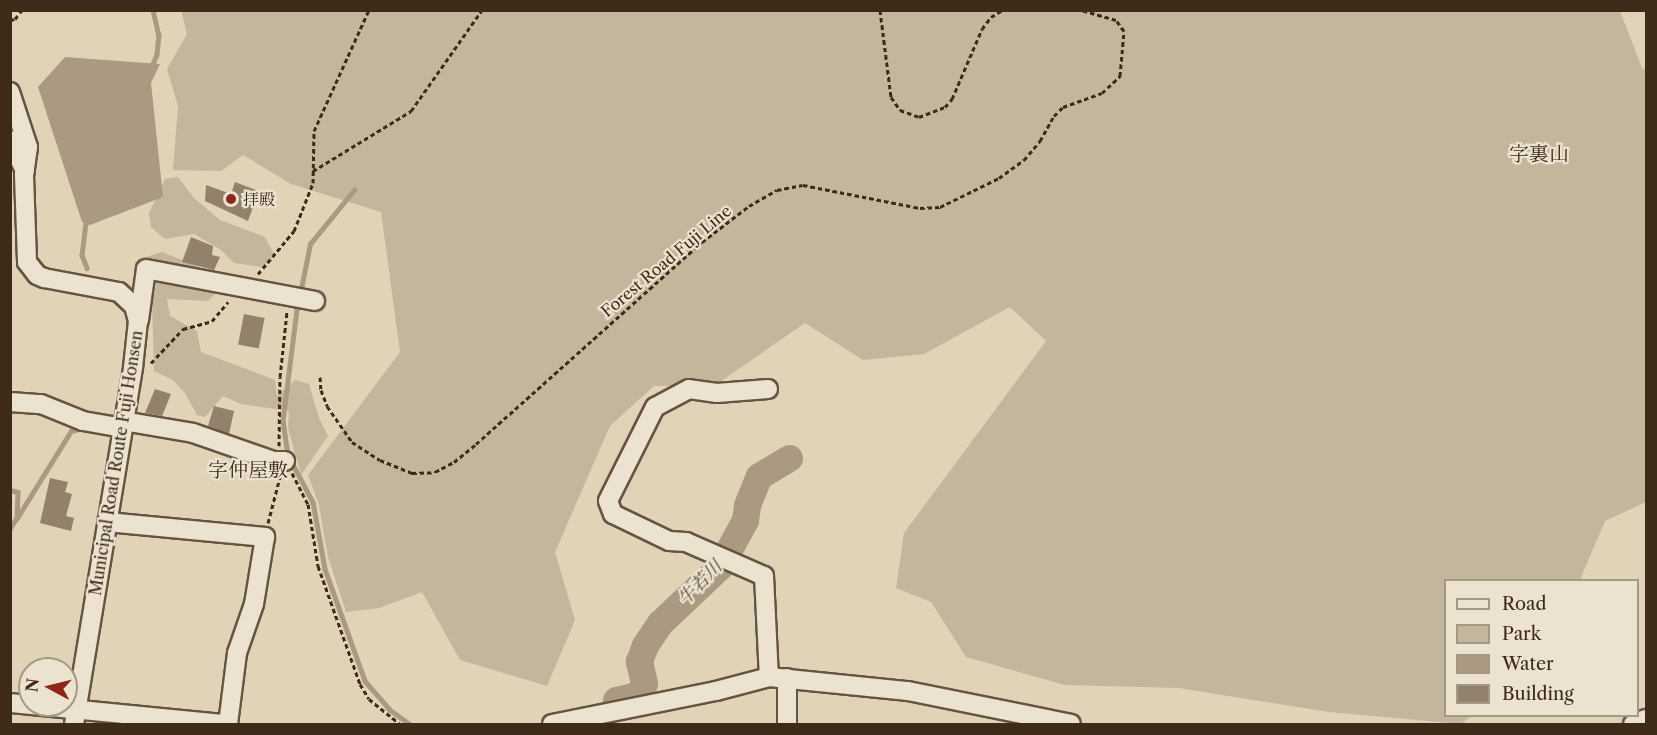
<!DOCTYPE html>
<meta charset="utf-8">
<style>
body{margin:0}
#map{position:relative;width:1657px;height:735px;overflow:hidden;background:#e0d3b7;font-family:"Libre Caslon Text","Noto Serif JP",serif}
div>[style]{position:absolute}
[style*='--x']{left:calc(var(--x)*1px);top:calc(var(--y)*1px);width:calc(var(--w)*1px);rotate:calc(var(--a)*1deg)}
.green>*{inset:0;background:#c4b69c}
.water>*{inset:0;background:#a99a81}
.stream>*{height:4.5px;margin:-2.25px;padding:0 2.25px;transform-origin:2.25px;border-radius:2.25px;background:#a99a81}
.river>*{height:27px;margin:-13.5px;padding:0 13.5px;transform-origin:13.5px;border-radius:13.5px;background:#a99a81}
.building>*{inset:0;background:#92826b;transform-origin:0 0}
.path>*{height:3px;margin-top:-1.5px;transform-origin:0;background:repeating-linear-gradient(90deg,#3e2a18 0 4.5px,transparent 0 7.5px)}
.roads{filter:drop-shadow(2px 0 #665440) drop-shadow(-2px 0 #665440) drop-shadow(0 2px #665440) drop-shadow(0 -2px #665440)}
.minor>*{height:18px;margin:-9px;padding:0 9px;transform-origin:9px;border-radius:9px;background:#ebe2d0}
.dots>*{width:16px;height:16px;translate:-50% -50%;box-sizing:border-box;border:3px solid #ebe2d0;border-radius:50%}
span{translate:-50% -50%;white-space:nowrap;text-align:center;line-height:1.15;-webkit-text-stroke:4.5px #ebe2d0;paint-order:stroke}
.poi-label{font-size:16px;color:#3e2a18}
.left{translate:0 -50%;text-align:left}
.street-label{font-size:16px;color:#3e2a18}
.water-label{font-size:18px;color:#594632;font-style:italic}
.quarter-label{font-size:20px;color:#3e2a18}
.frame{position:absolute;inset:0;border:12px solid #3e2a18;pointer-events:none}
.legend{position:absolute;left:1444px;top:579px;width:195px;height:138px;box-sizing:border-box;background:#ebe2d0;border:2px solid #a69886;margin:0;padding:8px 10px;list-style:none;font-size:18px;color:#3e2a18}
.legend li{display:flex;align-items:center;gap:12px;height:30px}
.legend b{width:30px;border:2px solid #a69886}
.north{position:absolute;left:18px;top:657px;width:60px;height:60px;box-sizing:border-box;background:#ebe2d0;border:2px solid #a69886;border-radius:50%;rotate:277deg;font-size:16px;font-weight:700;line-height:24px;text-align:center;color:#3e2a18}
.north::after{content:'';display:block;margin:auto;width:21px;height:27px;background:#8f2418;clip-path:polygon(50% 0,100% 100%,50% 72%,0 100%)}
</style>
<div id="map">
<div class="green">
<i style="clip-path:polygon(181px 10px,1620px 11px,1642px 68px,1646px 70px,1646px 502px,1605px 521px,1580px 580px,1446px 580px,1446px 716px,1471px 716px,1461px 724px,1329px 712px,1179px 688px,1065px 685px,966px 657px,931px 602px,896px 588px,904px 533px,1046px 341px,1010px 307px,924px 354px,863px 360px,805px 323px,714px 386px,654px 386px,610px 426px,555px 552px,575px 620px,547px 686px,460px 660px,422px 592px,379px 608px,346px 612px,328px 557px,319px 505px,308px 475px,400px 352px,381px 212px,291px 184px,243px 155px,221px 171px,173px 170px,178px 106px,167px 69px,187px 34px)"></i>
<i style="clip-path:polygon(178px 177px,194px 198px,220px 220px,265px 237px,275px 256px,262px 267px,234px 263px,221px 250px,194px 234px,165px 239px,151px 227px,149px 213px,165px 179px)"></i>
<i style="clip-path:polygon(162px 252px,199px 267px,218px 290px,208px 301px,167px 299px,170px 316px,197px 331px,201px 352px,275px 380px,277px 396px,295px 380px,309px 384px,319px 418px,328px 436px,301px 475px,288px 428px,289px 411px,241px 404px,223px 396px,205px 417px,197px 415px,185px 393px,173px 380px,154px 371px,152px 300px,156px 286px,143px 270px,139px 259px)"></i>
</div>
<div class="water">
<i style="clip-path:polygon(65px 57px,160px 64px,151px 83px,163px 197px,90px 225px,82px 222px,38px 87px)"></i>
</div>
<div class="stream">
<i style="--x:153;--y:10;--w:26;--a:77"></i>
<i style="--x:159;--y:35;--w:20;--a:96"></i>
<i style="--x:157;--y:55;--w:10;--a:114"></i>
<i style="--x:86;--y:223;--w:32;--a:97"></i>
<i style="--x:82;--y:255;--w:14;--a:69"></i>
<i style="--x:300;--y:294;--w:51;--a:-78.7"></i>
<i style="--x:310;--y:244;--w:70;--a:-50.8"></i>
<i style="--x:298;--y:302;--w:119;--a:97.2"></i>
<i style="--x:283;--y:420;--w:35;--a:82"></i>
<i style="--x:288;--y:455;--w:53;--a:62"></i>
<i style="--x:313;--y:502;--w:68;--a:79.8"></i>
<i style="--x:325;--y:569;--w:119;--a:70.3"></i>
<i style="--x:365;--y:681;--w:37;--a:49"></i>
<i style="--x:389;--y:709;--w:26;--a:36"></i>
<i style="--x:10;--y:490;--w:8;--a:14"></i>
<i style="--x:18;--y:492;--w:26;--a:92"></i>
<i style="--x:17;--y:518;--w:13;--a:122"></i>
<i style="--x:17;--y:518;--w:102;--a:-58.2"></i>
<i style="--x:71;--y:431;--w:12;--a:-14"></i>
</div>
<div class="river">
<i style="--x:616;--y:700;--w:23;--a:-13"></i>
<i style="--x:638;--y:695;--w:13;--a:-63"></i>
<i style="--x:644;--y:683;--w:23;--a:-103"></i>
<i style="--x:639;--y:661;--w:17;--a:-69"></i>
<i style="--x:645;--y:645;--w:27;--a:-56"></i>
<i style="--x:660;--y:623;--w:83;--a:-43.5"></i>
<i style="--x:720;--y:566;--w:52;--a:-61.5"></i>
<i style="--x:745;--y:520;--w:15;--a:-82"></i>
<i style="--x:747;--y:505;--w:31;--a:-68"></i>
<i style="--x:759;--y:476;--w:35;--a:-31"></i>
</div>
<div class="building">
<i style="clip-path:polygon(235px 182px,259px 191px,248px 221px,205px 201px,206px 185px,231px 194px)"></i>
<i style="clip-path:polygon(191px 237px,213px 246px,212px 255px,220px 257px,214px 270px,182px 262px)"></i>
<i style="left:244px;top:314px;width:21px;height:31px;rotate:11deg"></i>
<i style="clip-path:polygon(155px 389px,171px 394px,162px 416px,145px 413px)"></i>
<i style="clip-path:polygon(214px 406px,234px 411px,229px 434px,208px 426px)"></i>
<i style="clip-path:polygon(50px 478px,68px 482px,65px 492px,72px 494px,66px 516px,74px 518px,71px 531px,40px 523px)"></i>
</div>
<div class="path">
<i style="--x:880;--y:10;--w:88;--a:82.8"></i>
<i style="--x:891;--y:97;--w:16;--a:55"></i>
<i style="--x:900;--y:110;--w:20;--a:20"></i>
<i style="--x:919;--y:117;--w:28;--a:-21"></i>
<i style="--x:945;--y:107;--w:11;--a:-49"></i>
<i style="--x:952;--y:99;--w:76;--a:-66.8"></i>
<i style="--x:982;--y:29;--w:15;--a:-53"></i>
<i style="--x:991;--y:17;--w:13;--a:-32"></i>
<i style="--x:10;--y:20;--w:5;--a:-11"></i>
<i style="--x:15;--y:19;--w:11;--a:-52"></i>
<i style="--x:313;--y:171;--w:115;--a:-31.5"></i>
<i style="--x:411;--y:111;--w:123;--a:-54.9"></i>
<i style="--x:258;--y:274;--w:56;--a:-50.1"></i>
<i style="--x:294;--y:231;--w:52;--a:-68.4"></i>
<i style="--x:313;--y:183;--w:52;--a:-88.9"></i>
<i style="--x:314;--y:131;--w:133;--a:-65.6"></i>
<i style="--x:151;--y:363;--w:47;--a:-46.7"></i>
<i style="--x:183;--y:329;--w:30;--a:-15"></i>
<i style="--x:212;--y:321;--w:25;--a:-50"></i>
<i style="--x:320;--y:377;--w:13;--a:86"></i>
<i style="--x:321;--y:390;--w:17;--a:69"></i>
<i style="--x:327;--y:406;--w:44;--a:55.2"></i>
<i style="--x:352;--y:442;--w:33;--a:33"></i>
<i style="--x:380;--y:460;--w:35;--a:22"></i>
<i style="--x:412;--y:473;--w:23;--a:-2"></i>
<i style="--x:435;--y:472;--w:21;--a:-28"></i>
<i style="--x:454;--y:462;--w:28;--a:-39"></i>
<i style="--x:476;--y:444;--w:303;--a:-41.8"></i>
<i style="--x:702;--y:242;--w:59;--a:-37.5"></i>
<i style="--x:749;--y:206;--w:32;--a:-30"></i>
<i style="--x:777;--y:190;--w:26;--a:-11"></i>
<i style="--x:803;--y:185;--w:119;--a:11.1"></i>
<i style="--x:920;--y:208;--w:20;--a:-3"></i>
<i style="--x:940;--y:207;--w:66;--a:-26.2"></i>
<i style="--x:999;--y:178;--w:31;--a:-36"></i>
<i style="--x:1024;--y:160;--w:25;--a:-50"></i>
<i style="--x:1040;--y:141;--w:29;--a:-61"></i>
<i style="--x:1054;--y:116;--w:13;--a:-45"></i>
<i style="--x:1063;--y:107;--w:41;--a:-19.7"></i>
<i style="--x:1102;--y:93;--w:25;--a:-43"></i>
<i style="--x:1120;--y:76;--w:45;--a:-84.9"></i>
<i style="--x:1124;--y:31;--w:14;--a:-126"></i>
<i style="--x:1116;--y:20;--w:37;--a:-164"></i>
<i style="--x:279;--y:446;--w:69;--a:-89.2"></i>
<i style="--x:280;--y:377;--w:65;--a:-83.9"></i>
<i style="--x:292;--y:473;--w:35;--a:63"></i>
<i style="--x:308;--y:504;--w:63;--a:80.8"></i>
<i style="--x:318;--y:566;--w:125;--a:70.4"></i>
<i style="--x:360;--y:684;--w:17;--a:59"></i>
<i style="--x:369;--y:699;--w:40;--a:39"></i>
<i style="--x:268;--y:523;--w:48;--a:-75.4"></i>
</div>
<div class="roads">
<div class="minor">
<i style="--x:10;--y:92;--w:58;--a:71.9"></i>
<i style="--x:28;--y:147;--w:28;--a:98"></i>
<i style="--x:24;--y:175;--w:87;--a:88"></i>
<i style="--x:27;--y:262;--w:16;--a:52"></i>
<i style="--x:37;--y:275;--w:8;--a:23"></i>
<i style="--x:44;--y:278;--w:76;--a:10.6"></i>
<i style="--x:119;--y:292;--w:21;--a:43"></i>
<i style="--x:134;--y:306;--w:16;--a:75"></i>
<i style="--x:138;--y:321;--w:47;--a:96.1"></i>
<i style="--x:133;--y:368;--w:361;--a:99.4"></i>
<i style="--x:10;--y:140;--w:34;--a:64"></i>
<i style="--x:139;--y:320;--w:51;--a:-82.2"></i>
<i style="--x:146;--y:269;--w:172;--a:10.7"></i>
<i style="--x:768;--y:389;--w:51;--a:175.5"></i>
<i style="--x:717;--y:393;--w:28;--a:-172"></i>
<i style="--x:689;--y:389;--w:38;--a:152"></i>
<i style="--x:655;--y:407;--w:105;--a:116.6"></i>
<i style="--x:608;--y:501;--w:14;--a:69"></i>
<i style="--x:613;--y:514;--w:62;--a:25.7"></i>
<i style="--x:669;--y:541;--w:17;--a:3"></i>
<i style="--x:686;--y:542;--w:85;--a:23.6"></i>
<i style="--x:764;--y:576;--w:101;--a:87.2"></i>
<i style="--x:10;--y:402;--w:31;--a:4"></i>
<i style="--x:41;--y:404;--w:45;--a:22"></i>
<i style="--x:83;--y:421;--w:40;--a:10"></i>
<i style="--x:123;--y:421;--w:71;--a:9.7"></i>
<i style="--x:193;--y:433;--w:86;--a:19.1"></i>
<i style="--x:274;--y:461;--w:11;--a:0"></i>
<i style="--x:107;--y:522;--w:159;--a:5.4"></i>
<i style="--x:265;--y:537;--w:68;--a:99.3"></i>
<i style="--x:254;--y:604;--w:52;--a:109.1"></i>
<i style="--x:237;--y:653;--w:72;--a:97.2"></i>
<i style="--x:10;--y:703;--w:215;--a:5.6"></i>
<i style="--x:552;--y:724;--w:167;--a:-11.4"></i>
<i style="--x:716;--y:691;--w:55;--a:-14.8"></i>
<i style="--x:769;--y:677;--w:140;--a:5.8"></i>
<i style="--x:908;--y:691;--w:166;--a:11.4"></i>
<i style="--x:787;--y:724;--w:46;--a:-90"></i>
<i style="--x:1633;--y:724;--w:14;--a:-21"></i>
</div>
</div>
<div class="dots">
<i style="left:231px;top:199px;background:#8f2418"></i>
</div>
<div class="poi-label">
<span class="left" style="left:243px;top:199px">拝殿</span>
</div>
<div class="street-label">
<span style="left:666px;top:261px;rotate:-40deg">Forest Road Fuji Line</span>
<span style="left:116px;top:463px;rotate:-81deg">Municipal Road Route Fuji Honsen</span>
</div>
<div class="water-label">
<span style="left:700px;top:583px;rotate:-46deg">牛若川</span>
</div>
<div class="quarter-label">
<span style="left:1539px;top:154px">字裏山</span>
<span style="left:248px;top:470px">字仲屋敷</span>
</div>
<div class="frame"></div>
<ul class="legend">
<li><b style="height:8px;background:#ebe2d0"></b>Road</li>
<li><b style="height:16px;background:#c4b69c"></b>Park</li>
<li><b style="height:16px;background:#a99a81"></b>Water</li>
<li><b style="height:16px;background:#92826b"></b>Building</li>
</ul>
<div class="north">N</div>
</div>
